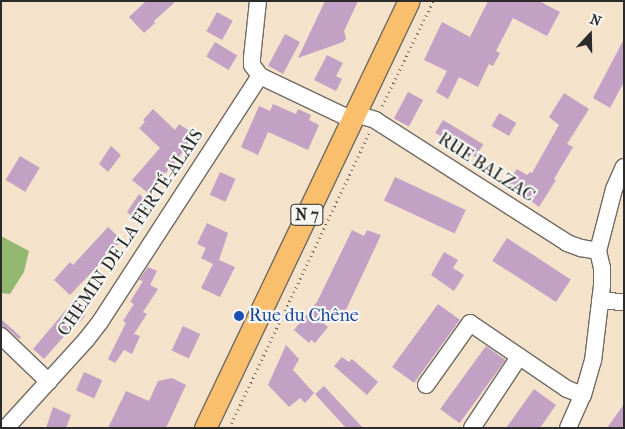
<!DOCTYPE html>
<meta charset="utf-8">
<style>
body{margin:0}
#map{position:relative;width:625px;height:429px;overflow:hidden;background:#f4e2cb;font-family:"IM FELL French Canon",serif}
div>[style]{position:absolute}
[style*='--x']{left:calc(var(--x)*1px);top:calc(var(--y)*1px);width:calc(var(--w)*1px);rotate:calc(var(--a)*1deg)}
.forest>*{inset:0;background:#91b86e}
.building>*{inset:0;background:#c3a1c4;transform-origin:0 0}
.path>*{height:2.5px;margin-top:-1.25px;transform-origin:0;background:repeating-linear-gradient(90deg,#716b63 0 1px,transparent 0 5px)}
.roads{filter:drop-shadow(1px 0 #716b63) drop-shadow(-1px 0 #716b63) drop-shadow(0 1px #716b63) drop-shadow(0 -1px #716b63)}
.minor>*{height:16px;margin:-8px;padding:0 8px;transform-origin:8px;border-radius:8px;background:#fff}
.major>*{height:21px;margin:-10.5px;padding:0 10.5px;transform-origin:10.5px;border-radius:10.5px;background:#f9bf6d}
.dots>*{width:14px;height:14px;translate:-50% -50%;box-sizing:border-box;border:2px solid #f6f6f2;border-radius:50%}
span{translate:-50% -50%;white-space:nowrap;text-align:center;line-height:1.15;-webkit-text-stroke:4.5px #f6f6f2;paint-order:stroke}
.shield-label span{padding:1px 4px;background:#f6f6f2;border:1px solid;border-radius:4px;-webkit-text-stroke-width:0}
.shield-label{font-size:16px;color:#2b2b2b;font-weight:700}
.street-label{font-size:18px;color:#2b2b2b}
.transit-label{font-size:18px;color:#164399}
.left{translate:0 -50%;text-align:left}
.frame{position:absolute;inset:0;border:2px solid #2b2b2b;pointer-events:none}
.north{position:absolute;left:565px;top:10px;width:50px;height:50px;-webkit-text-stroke:4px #f6f6f2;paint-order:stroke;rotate:21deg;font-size:14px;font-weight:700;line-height:20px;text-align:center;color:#2b2b2b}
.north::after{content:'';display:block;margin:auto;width:18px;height:22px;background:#2b2b2b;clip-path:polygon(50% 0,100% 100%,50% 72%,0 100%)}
</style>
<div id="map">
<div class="forest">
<i style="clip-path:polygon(1px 236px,29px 251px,24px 272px,10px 294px,1px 293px)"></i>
</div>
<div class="building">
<i style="clip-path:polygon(146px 1px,176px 1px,154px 21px,155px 23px,144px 33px,129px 17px)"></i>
<i style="clip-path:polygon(325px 1px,358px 1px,344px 31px,346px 39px,343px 42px,298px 58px)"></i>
<i style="clip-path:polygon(488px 1px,539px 1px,560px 12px,547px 36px,513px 18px,496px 51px,500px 53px,493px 66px,489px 64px,478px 87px,459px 77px,448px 99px,436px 92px,447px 71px,424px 60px,442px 22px,470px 37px)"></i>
<i style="left:217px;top:12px;width:18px;height:22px;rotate:29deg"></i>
<i style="left:285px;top:34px;width:17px;height:36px;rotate:28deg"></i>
<i style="clip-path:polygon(624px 39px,624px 82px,610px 108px,593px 98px)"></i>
<i style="left:215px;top:42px;width:26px;height:17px;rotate:31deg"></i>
<i style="clip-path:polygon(327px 55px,343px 63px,336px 76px,342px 79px,336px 91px,314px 80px)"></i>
<i style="left:408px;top:92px;width:17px;height:30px;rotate:28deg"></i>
<i style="clip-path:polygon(564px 93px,589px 109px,567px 144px,573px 147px,554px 179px,556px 180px,539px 207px,507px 183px,517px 169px,527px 175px,530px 172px,532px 173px,559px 125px,549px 117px)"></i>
<i style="clip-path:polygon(273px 104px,296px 114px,298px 109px,311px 115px,309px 120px,319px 125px,308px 150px,268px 132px,258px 155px,241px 147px,259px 106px,270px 111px)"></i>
<i style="clip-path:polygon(153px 109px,175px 130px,179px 124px,194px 134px,178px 159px,148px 193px,132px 180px,160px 148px,139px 128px,145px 122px,143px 120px)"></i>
<i style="left:499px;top:113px;width:20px;height:15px;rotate:30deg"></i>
<i style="left:443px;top:120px;width:47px;height:15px;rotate:31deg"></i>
<i style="clip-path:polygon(111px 146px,121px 155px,108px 172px,99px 164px)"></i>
<i style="left:20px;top:156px;width:23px;height:28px;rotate:31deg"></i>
<i style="left:220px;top:172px;width:17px;height:25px;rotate:24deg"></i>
<i style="left:395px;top:177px;width:78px;height:26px;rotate:25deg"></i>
<i style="clip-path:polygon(139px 194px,152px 206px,141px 224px,127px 212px)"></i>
<i style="clip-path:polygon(207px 223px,228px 233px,219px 260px,235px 267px,220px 297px,201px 288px,213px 264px,201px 258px,206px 248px,197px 244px)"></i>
<i style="clip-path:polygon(108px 227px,122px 240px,70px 295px,54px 280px,70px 262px,73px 265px)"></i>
<i style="clip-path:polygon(352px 230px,364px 236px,367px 230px,381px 235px,345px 312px,337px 308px,324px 324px,328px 327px,315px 343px,311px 340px,309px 343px,294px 330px,317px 302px)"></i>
<i style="left:507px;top:238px;width:76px;height:27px;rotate:33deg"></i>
<i style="clip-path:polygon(444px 252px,458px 260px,453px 268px,464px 275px,454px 291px,431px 275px)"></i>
<i style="clip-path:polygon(148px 267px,157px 271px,150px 285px,148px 284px,158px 289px,143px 312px,147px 314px,134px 334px,140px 336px,132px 354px,124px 350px,115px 363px,108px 359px,126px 323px,123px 321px,134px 304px,130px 302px,143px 281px,139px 280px)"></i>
<i style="clip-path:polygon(71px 304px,85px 316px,74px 328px,72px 327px,44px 359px,33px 349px)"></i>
<i style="left:438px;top:304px;width:27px;height:78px;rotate:36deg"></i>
<i style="clip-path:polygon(1px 319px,21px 337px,19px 339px,8px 329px,1px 326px)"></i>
<i style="left:183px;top:326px;width:19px;height:27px;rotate:25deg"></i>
<i style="clip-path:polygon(286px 345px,299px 359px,293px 370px,314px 393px,305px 403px,300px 398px,289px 407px,268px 385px)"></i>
<i style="left:486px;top:346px;width:24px;height:78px;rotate:36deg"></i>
<i style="clip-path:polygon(342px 357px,349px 362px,352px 359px,378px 382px,367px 395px,334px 366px)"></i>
<i style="left:84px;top:372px;width:20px;height:20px;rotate:24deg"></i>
<i style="clip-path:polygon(172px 378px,186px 385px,166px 428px,108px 428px,126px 391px,149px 401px,158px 381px)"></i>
<i style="clip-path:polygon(324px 386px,363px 428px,346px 428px,315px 394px)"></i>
<i style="clip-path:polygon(534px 389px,556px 405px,540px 428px,506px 428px)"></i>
<i style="clip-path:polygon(624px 404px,624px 428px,607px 428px)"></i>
<i style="clip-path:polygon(53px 407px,71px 415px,66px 428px,46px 428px)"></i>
</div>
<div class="path">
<i style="--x:382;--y:106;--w:117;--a:-64.1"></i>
<i style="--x:229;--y:428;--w:327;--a:-64.6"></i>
</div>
<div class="roads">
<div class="minor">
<i style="--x:258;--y:1;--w:57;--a:96"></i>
<i style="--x:252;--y:58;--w:7;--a:90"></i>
<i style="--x:252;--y:65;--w:14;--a:54"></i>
<i style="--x:260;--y:76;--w:93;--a:25.5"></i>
<i style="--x:344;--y:116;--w:15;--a:-4"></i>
<i style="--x:359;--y:115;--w:17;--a:17"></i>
<i style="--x:375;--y:120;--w:228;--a:32.6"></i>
<i style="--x:567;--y:243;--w:15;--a:20"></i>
<i style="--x:581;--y:248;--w:17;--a:10"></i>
<i style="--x:600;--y:301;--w:24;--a:2"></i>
<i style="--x:1;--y:336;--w:66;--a:43.8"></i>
<i style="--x:426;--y:385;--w:76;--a:-54.6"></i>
<i style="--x:470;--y:323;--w:117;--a:34.2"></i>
<i style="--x:567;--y:389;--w:17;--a:21"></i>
<i style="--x:6;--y:428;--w:119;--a:-47.7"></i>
<i style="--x:86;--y:340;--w:23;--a:-52"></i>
<i style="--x:100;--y:322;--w:293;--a:-57"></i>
<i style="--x:472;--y:428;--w:85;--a:-56.5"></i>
<i style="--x:568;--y:428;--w:36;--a:-66"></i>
<i style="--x:583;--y:395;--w:35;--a:-74"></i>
<i style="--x:593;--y:361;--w:77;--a:-83.2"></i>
<i style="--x:602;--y:285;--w:17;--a:-90"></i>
<i style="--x:602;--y:268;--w:17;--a:-103"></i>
<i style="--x:598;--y:251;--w:64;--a:-75.5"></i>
<i style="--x:614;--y:189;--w:24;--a:-66"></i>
</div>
<div class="major">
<i style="--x:205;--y:428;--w:473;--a:-64.5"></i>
</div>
</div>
<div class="dots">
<i style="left:239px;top:316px;background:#1a4fb4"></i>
</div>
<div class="shield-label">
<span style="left:307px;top:215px">N 7</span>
</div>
<div class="street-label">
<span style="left:486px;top:168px;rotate:33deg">RUE BALZAC</span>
<span style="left:131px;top:233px;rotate:-56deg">CHEMIN DE LA FERTÉ-ALAIS</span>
</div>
<div class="transit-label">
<span class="left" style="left:249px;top:316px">Rue du Chêne</span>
</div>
<div class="frame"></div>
<div class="north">N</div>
</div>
